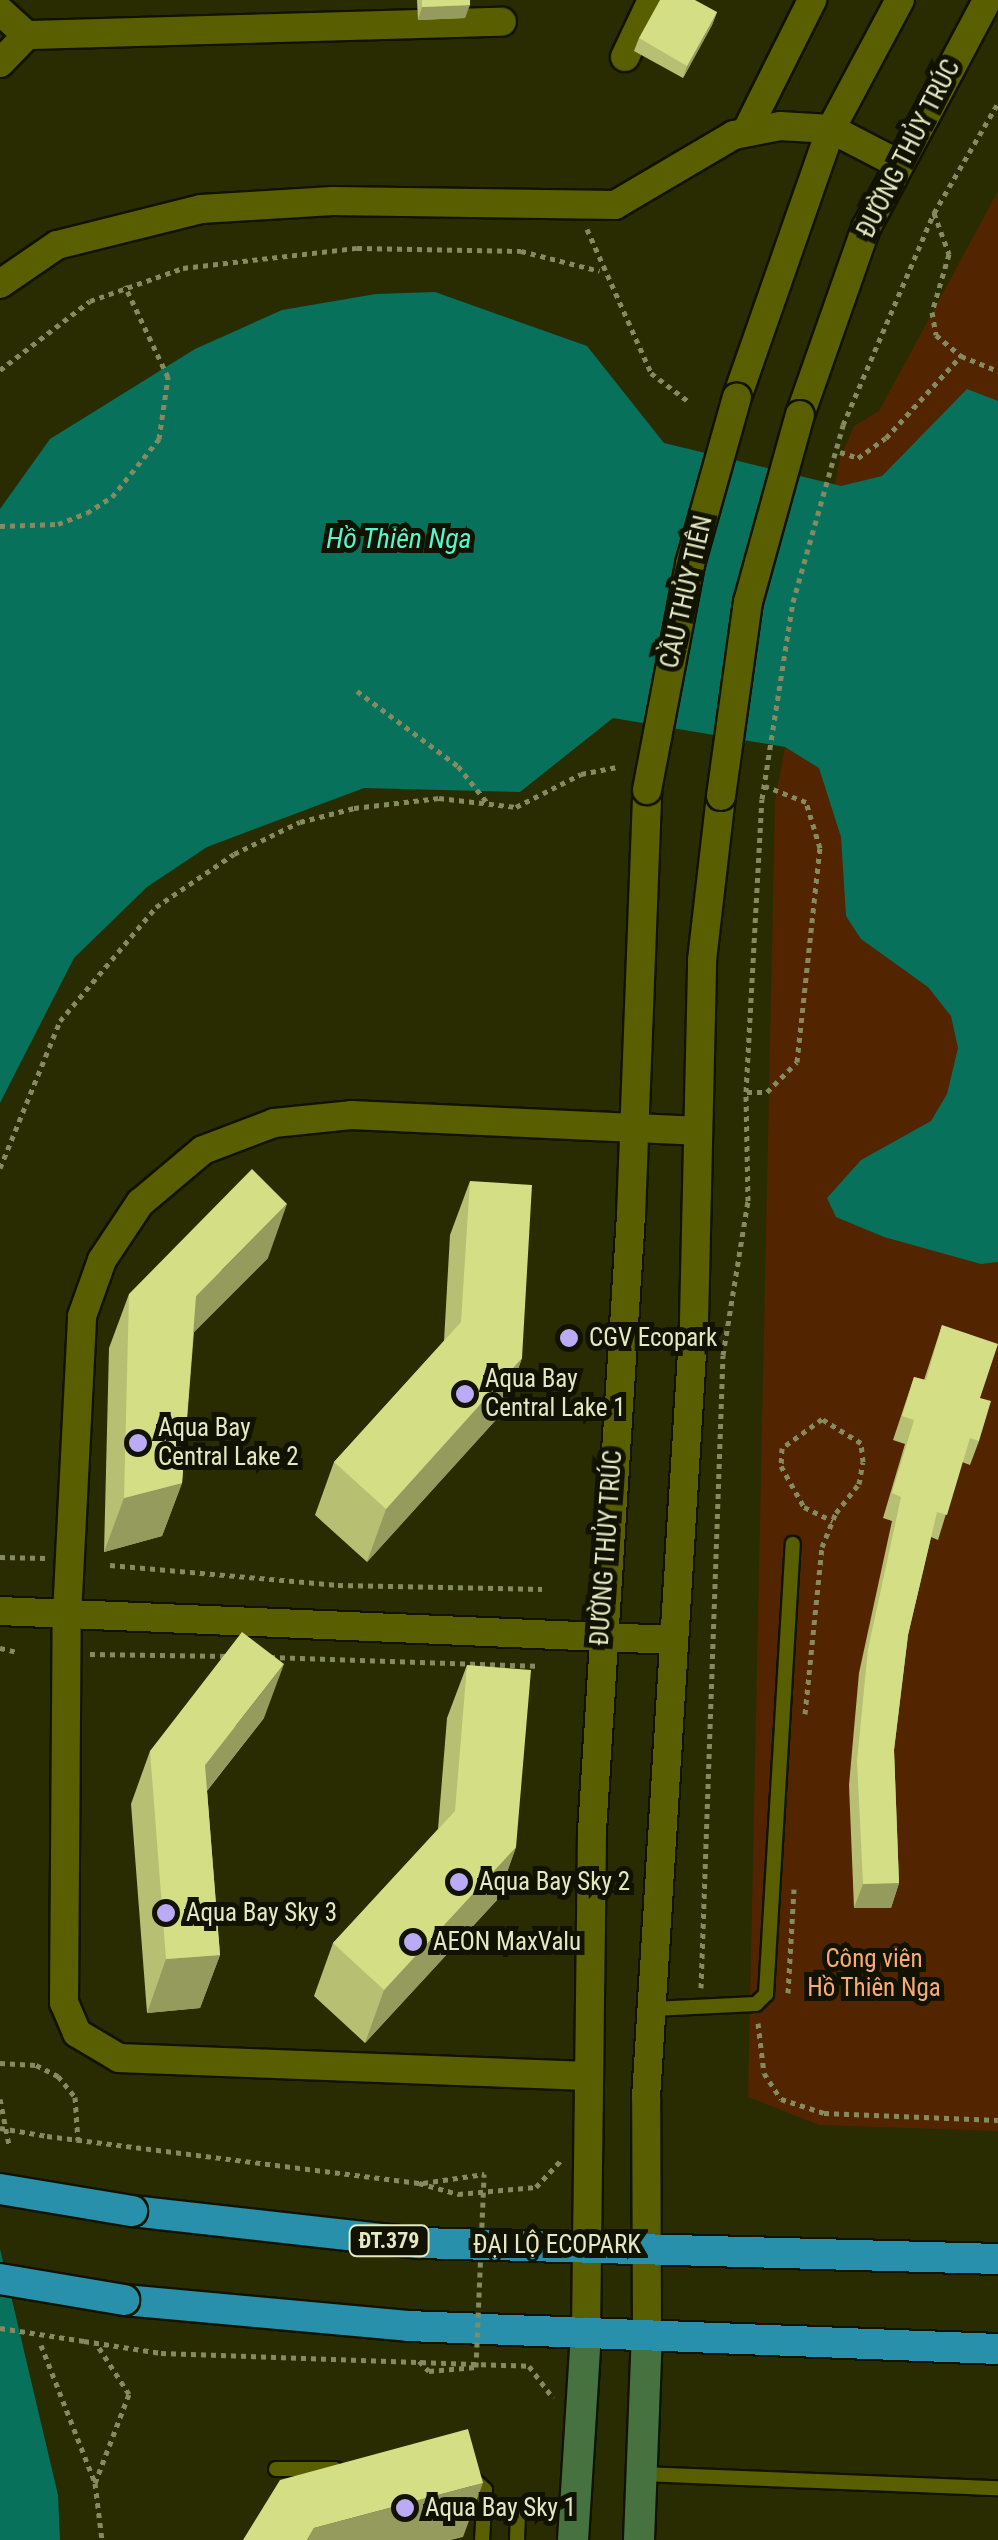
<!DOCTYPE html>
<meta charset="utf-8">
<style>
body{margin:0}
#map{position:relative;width:998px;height:2540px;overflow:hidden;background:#292c00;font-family:"Roboto Condensed",sans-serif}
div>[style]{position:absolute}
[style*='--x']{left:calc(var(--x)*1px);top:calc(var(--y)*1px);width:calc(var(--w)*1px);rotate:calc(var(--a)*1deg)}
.green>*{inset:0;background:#522400}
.water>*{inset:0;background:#07715c}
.path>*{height:5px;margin-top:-2.5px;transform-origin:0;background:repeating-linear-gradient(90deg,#868a60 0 5px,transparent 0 10px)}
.roads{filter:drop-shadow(2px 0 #111300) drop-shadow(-2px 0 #111300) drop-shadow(0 2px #111300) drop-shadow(0 -2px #111300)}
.service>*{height:14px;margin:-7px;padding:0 7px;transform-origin:7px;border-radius:7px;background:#595f00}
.minor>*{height:28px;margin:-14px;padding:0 14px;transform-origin:14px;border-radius:14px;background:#595f00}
.secondary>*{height:30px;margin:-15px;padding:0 15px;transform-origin:15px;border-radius:15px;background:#467240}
.trunk>*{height:30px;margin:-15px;padding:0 15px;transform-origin:15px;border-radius:15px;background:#2890aa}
.path-bridge>*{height:5px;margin-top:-2.5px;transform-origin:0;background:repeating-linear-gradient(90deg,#868a60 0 5px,transparent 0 10px)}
.bridges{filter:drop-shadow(2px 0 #111300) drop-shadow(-2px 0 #111300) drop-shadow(0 2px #111300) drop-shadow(0 -2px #111300)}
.minor-bridge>*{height:28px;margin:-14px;padding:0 14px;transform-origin:14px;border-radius:14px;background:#595f00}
.trunk-bridge>*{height:30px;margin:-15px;padding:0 15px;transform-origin:15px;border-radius:15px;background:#2890aa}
.wall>*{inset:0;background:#b6bf72}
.shaded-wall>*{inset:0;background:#949b5c}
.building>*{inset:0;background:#d4de84}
.dots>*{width:28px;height:28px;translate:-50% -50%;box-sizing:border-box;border:5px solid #111300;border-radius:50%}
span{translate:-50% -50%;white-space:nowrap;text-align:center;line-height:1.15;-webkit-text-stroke:10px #111300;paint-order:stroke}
.shield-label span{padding:2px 8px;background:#111300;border:2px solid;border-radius:8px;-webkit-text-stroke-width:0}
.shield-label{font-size:22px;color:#e4e9c2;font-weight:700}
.street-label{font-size:25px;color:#e4e9c2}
.poi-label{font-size:25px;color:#e4e9c2}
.left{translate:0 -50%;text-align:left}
.park-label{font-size:25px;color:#f9ab76}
.water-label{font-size:28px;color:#55f6d0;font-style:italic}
</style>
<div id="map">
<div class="green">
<i style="clip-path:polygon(998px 191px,998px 2131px,819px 2125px,748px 2097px,775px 800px,840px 458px,854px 426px,879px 411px)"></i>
</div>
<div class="water">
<i style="clip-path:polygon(435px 292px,587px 346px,664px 443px,841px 486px,882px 476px,967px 389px,998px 401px,998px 1262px,981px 1264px,884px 1237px,836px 1217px,827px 1198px,861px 1160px,931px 1121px,947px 1094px,958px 1048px,951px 1016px,928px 987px,861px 939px,846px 916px,841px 837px,819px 768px,785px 747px,613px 718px,520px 792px,364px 788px,207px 847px,147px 887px,74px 958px,0 1103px,0 509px,50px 439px,195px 349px,282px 310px,376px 294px)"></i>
<i style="clip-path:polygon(0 2249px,58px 2495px,60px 2540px,0 2540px)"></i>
</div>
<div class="path">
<i style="--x:934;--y:213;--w:44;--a:69.9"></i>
<i style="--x:949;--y:254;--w:60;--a:106.3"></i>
<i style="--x:932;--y:312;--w:23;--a:80"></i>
<i style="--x:936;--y:335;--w:33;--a:40"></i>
<i style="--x:961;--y:356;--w:40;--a:22"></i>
<i style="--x:587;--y:229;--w:158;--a:66"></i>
<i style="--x:651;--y:373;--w:48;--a:37.3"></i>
<i style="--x:0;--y:370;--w:113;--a:-37.5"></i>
<i style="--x:90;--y:301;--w:99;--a:-19.5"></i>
<i style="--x:183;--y:268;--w:175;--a:-6.6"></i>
<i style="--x:357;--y:248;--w:164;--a:1"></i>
<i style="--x:521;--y:251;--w:81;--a:14.2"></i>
<i style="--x:843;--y:425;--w:231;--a:-66.8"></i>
<i style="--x:934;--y:213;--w:127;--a:-59.8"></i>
<i style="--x:840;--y:452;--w:19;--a:18"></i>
<i style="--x:858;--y:458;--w:34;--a:-36"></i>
<i style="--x:886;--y:438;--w:111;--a:-47.6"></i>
<i style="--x:0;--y:526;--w:58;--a:-2"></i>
<i style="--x:58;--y:524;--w:31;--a:-21"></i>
<i style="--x:87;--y:513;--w:30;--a:-33"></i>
<i style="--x:112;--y:497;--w:75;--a:-51"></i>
<i style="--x:159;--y:439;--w:63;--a:-81.7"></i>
<i style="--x:168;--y:377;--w:101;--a:-115.3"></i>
<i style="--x:357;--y:691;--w:126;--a:36.6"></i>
<i style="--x:458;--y:766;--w:50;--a:51.5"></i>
<i style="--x:747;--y:1092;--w:20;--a:0"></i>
<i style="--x:767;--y:1092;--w:42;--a:-45"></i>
<i style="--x:797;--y:1062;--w:215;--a:-83.9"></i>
<i style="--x:820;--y:848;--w:48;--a:-106.9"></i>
<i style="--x:806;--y:802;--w:44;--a:-158.7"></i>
<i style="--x:0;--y:1168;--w:159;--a:-67.8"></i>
<i style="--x:60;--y:1021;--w:149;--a:-49.9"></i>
<i style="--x:156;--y:907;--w:94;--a:-34.2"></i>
<i style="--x:234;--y:854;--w:73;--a:-25.9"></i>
<i style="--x:300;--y:822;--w:56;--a:-14.5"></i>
<i style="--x:354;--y:808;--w:86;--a:-6.7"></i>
<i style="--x:439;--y:798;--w:78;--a:6.7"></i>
<i style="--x:516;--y:807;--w:73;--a:-26.9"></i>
<i style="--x:581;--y:774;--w:38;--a:-11"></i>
<i style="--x:0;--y:1557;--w:46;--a:1.2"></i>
<i style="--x:110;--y:1565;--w:229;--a:5"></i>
<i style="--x:338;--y:1585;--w:204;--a:1.1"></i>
<i style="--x:0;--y:1648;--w:17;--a:13"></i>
<i style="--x:90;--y:1654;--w:139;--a:0.8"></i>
<i style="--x:270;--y:1657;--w:267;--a:1.9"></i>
<i style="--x:805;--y:1714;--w:168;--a:-84.2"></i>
<i style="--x:822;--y:1547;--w:37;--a:-68"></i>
<i style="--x:836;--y:1513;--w:37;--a:-52"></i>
<i style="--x:859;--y:1484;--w:22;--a:-80"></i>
<i style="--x:863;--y:1462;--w:19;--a:-96"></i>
<i style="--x:861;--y:1443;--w:46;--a:-148.4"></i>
<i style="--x:822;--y:1419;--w:49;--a:144.1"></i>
<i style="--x:782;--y:1448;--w:18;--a:93"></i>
<i style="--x:781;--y:1466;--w:47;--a:60.7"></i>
<i style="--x:804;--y:1507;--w:32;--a:26"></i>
<i style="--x:701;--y:1988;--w:633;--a:-88.01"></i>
<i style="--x:723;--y:1355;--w:156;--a:-80.8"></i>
<i style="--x:748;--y:1201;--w:109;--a:-91.1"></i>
<i style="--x:746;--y:1092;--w:293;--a:-86.9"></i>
<i style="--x:788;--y:1993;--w:104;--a:-86.7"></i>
<i style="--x:758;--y:2023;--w:50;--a:83.2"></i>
<i style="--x:764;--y:2073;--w:31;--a:57"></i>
<i style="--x:781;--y:2099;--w:45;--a:18"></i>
<i style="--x:824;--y:2113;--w:174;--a:2.3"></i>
<i style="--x:0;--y:2063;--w:36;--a:3"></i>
<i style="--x:36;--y:2065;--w:25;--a:27"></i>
<i style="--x:58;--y:2076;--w:27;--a:51"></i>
<i style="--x:75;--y:2097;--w:44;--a:86.1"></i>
<i style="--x:0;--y:2099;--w:47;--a:78.9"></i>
<i style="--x:47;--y:2136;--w:375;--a:7.2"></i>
<i style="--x:419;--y:2183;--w:41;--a:15.8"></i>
<i style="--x:458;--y:2194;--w:78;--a:-5.1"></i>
<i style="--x:536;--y:2187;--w:37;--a:-47"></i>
<i style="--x:423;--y:2183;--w:62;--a:-8.4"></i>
<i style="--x:84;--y:2341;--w:78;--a:8.9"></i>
<i style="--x:161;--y:2353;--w:368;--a:2"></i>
<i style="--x:529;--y:2366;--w:40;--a:53"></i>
<i style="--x:41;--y:2345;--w:148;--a:68.6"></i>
<i style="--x:95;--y:2483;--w:57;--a:83"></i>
<i style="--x:419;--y:2361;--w:14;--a:45"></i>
<i style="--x:429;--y:2371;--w:47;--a:-4.9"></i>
<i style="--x:95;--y:2483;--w:95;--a:-69.1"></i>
<i style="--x:129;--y:2394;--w:61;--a:-122.9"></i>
</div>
<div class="roads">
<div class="service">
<i style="--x:652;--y:2009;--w:104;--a:-2.8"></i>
<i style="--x:756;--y:2004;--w:14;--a:-45"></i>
<i style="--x:766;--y:1994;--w:451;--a:-86.6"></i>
<i style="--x:276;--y:2469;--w:59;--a:0"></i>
<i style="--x:642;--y:2474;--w:356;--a:2.3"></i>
<i style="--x:471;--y:2477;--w:19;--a:43"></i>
<i style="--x:485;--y:2490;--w:50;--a:93.4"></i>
<i style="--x:517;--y:2540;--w:32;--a:-88"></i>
</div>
<div class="minor">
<i style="--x:0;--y:11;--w:36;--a:42"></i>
<i style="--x:625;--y:57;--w:63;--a:-64.7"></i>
<i style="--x:0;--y:63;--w:39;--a:-46"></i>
<i style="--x:27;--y:35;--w:475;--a:-1.6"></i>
<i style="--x:746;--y:132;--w:148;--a:-63.4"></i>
<i style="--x:0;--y:284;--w:69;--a:-34.4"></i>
<i style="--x:57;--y:245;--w:148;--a:-14"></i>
<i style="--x:201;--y:209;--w:132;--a:-3.5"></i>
<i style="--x:333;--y:201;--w:282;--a:0.8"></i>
<i style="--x:615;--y:205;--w:138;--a:-30.5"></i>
<i style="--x:734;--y:135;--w:47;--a:-11.1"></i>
<i style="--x:780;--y:126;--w:51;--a:3.4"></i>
<i style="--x:831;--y:129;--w:74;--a:27.3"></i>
<i style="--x:737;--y:397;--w:284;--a:-70.7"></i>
<i style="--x:831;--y:129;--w:146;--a:-61.9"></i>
<i style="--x:800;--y:415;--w:198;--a:-70.6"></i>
<i style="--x:866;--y:228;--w:258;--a:-62"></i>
<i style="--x:0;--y:1611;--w:674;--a:2.47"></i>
<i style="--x:587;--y:2076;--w:468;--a:-177.8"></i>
<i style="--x:119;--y:2058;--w:49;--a:-149.2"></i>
<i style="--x:77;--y:2033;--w:33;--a:-113"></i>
<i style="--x:64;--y:2003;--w:388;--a:-89.6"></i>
<i style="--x:67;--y:1615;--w:299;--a:-87.1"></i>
<i style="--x:82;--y:1316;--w:59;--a:-70.3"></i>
<i style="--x:102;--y:1260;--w:69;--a:-56.3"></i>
<i style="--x:140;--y:1203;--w:82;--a:-40.1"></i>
<i style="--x:203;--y:1150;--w:76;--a:-20.8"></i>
<i style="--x:274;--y:1123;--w:77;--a:-5.9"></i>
<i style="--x:351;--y:1115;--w:347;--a:2.6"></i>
<i style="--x:586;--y:2332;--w:501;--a:-89.31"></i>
<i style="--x:592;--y:1831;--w:617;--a:-86.38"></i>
<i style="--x:631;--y:1215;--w:425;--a:-87.8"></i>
<i style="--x:647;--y:2335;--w:237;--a:-90.2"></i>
<i style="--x:646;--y:2098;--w:779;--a:-86.47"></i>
<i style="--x:694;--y:1320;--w:360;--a:-88.7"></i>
<i style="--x:702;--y:960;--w:165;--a:-83.4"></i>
</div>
<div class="secondary">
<i style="--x:573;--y:2540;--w:208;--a:-86.4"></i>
<i style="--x:639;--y:2540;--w:205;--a:-87.8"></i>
</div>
<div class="trunk">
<i style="--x:132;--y:2211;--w:289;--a:6.4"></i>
<i style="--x:419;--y:2243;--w:579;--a:1.58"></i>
<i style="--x:124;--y:2300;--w:285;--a:5.2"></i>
<i style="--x:408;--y:2326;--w:590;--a:2.23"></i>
</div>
</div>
<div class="path-bridge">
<i style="--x:762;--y:799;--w:199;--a:-81.1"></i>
<i style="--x:793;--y:602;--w:184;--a:-74.2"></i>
<i style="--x:0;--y:2128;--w:48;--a:9.7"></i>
<i style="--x:0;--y:2328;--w:85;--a:8.8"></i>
<i style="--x:476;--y:2367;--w:193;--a:-87.6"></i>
</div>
<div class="bridges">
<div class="minor-bridge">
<i style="--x:647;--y:790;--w:230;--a:-79.2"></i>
<i style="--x:690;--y:564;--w:173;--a:-74.3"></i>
<i style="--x:721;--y:796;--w:196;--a:-82.1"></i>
<i style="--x:748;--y:602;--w:194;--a:-74.5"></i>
</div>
<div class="trunk-bridge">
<i style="--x:0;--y:2189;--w:134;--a:9.5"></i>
<i style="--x:0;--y:2279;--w:126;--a:9.6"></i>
</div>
</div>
<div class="wall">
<i style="clip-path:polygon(417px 0,470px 0,465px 18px,418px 20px)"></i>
<i style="clip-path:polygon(717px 12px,712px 25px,683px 78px,634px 51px,639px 38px)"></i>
<i style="clip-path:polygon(470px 1181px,522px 1358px,503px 1412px,367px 1562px,315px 1515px,334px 1462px,444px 1341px,450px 1235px)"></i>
<i style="clip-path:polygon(268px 1258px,194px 1332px,182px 1483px,162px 1536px,104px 1552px,109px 1348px,129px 1294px)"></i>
<i style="clip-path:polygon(942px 1325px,980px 1398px,979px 1441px,970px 1465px,962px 1462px,938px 1540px,931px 1537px,908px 1635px,894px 1750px,899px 1883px,891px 1908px,854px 1908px,849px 1785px,859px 1673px,892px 1521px,883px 1518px,905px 1444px,893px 1440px,914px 1377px,924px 1380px)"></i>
<i style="clip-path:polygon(467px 1665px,516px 1847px,497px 1900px,365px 2043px,314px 1996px,333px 1943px,438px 1829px,447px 1718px)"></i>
<i style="clip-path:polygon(264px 1718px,207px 1791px,220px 1955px,200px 2008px,147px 2013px,131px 1804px,150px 1751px)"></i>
</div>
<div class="shaded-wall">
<i style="clip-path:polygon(470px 5px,465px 18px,418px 20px,422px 7px)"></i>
<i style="clip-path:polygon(717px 12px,712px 25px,683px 78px,687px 66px)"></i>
<i style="clip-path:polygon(287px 1204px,268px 1258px,177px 1349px,196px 1296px)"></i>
<i style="clip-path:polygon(522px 1358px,503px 1412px,367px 1562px,386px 1509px)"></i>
<i style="clip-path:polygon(182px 1483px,162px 1536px,104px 1552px,124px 1498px)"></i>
<i style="clip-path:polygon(284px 1664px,264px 1718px,185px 1818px,205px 1765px)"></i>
<i style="clip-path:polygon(516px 1847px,497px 1900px,365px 2043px,384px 1990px)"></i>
<i style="clip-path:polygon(899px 1883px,891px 1908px,854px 1908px,863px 1884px)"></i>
<i style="clip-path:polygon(220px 1955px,200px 2008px,147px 2013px,166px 1959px)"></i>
<i style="clip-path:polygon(483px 2483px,463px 2537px,451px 2540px,307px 2540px,314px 2528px)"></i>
</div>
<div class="building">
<i style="clip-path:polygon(422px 0,470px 0,470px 5px,422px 7px)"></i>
<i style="clip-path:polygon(660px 0,695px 0,717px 12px,687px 66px,639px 38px)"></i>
<i style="clip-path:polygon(252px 1169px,287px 1204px,196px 1296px,182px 1483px,124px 1498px,129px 1294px)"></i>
<i style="clip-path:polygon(470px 1181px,532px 1185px,522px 1358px,386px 1509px,334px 1462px,461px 1322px)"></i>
<i style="clip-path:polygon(942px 1325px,998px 1344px,980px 1398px,991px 1401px,979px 1441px,970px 1438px,947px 1515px,937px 1512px,908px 1635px,894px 1750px,899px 1883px,863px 1884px,857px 1761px,868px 1649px,901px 1497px,892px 1493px,914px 1420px,902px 1416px,914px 1377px,926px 1380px)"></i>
<i style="clip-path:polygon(242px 1632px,284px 1664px,205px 1765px,220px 1955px,166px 1959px,150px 1751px)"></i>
<i style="clip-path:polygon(467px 1665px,531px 1670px,516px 1847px,384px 1990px,333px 1943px,455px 1811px)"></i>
<i style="clip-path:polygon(468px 2429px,483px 2483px,314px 2528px,307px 2540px,243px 2540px,280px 2480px)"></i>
</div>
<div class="dots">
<i style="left:569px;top:1338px;background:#bbaaf6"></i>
<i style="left:465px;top:1394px;background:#bbaaf6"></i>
<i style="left:138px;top:1443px;background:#bbaaf6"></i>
<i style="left:459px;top:1882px;background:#bbaaf6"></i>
<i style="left:166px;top:1913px;background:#bbaaf6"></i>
<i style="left:413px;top:1942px;background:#bbaaf6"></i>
<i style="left:405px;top:2508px;background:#bbaaf6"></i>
</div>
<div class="shield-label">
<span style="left:389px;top:2241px">ĐT.379</span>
</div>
<div class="street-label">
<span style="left:909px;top:149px;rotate:-63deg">ĐƯỜNG THỦY TRÚC</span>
<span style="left:687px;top:592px;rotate:-77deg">CẦU THỦY TIÊN</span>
<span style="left:607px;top:1548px;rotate:-86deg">ĐƯỜNG THỦY TRÚC</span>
<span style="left:557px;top:2245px">ĐẠI LỘ ECOPARK</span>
</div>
<div class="poi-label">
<span class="left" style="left:589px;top:1338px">CGV Ecopark</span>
<span class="left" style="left:485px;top:1394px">Aqua Bay<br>Central Lake 1</span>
<span class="left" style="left:158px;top:1443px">Aqua Bay<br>Central Lake 2</span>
<span class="left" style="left:479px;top:1882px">Aqua Bay Sky 2</span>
<span class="left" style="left:186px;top:1913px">Aqua Bay Sky 3</span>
<span class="left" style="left:433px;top:1942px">AEON MaxValu</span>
<span class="left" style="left:425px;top:2508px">Aqua Bay Sky 1</span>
</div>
<div class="park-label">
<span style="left:874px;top:1974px">Công viên<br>Hồ Thiên Nga</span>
</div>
<div class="water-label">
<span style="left:399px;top:539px">Hồ Thiên Nga</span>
</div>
</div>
